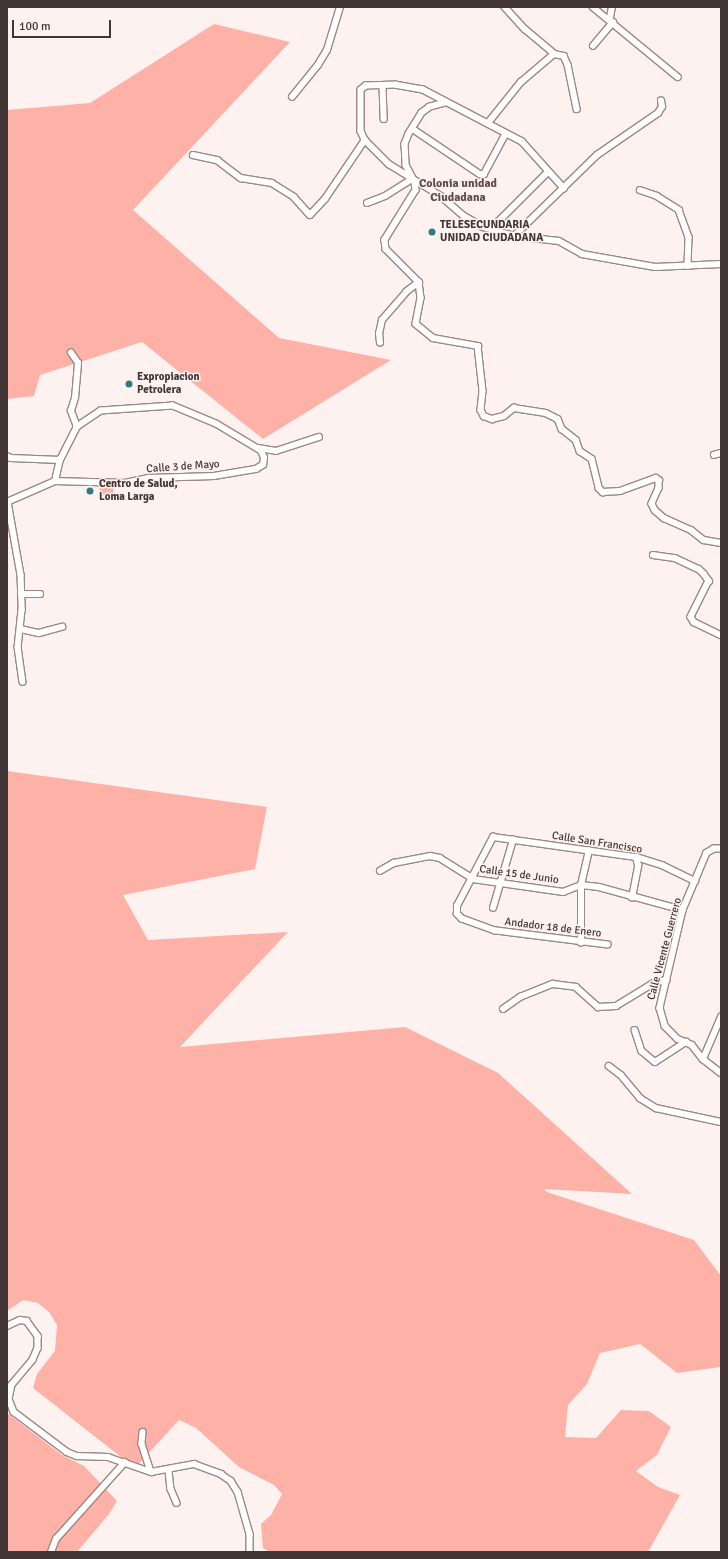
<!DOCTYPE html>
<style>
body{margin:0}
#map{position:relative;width:728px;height:1559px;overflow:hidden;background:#fef2f1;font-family:Signika,sans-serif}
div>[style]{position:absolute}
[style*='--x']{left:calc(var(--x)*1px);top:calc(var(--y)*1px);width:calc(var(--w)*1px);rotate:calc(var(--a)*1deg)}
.green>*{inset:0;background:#feb2a7;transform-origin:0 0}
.roads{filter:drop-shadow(1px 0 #9f8682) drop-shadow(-1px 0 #9f8682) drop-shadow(0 1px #9f8682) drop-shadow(0 -1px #9f8682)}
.street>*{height:5.5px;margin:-2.75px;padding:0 2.75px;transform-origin:2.75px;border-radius:2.75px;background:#fff}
.dots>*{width:11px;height:11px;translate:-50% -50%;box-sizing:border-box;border:2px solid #fef2f1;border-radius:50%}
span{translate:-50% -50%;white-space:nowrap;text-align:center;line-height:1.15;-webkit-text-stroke:3px #fef2f1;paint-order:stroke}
.poi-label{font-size:11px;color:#413635;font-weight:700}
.left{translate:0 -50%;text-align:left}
.street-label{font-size:11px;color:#413635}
.neighbourhood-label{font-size:12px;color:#624c49;font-weight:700}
.frame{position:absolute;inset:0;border:8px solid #413635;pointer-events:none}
.scale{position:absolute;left:12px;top:20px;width:99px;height:18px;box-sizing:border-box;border:2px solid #413635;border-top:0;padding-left:5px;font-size:12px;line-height:14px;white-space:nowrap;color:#413635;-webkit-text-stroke:3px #fef2f1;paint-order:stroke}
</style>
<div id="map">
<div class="green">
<i style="clip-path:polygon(214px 24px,290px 42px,133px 210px,279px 338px,391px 360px,263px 439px,142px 342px,40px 375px,34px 396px,7px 399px,7px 110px,90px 103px)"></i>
<i style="left:100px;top:484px;width:14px;height:11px;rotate:4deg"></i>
<i style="clip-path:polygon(7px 771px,267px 807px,255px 869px,123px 895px,148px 940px,288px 932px,180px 1047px,405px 1027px,498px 1073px,632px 1194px,544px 1189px,547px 1192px,694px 1240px,721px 1276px,721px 1367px,677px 1373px,640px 1344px,600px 1353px,587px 1384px,568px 1405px,565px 1437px,596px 1438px,621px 1410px,649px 1411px,671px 1427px,657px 1455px,636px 1471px,658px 1487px,680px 1495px,648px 1552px,270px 1552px,263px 1548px,261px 1524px,271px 1515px,282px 1494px,274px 1485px,239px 1467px,196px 1428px,179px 1420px,135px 1468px,33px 1388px,37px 1374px,55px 1351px,57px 1325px,49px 1312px,38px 1303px,23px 1300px,7px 1311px)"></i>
<i style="clip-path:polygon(7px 1413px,62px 1455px,84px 1466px,117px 1501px,109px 1514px,77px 1552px,7px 1552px)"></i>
</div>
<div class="roads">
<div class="street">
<i style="--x:593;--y:7;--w:110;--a:39.5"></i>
<i style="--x:610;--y:18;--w:11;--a:-80"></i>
<i style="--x:593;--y:46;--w:31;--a:-50"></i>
<i style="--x:554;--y:54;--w:10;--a:11"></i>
<i style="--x:564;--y:56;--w:10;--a:66"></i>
<i style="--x:568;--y:65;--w:45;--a:78.4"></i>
<i style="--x:383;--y:86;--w:33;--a:88"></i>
<i style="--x:292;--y:97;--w:41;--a:-50.9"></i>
<i style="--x:318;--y:65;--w:17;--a:-59"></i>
<i style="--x:327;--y:50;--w:45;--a:-73.2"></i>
<i style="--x:445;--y:103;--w:16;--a:165"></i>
<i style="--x:430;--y:107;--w:10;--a:143"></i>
<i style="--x:422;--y:113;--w:25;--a:122"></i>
<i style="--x:409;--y:134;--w:11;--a:112"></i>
<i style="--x:405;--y:144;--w:21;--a:87"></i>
<i style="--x:406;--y:165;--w:19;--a:62"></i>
<i style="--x:415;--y:182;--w:8;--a:83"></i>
<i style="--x:416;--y:190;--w:59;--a:121.8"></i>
<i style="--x:385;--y:240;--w:9;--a:84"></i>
<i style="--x:386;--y:249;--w:47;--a:45"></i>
<i style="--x:419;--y:282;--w:16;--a:83"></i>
<i style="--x:421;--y:298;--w:26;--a:101"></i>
<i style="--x:416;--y:324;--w:22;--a:39"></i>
<i style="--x:433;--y:338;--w:46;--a:10.1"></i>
<i style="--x:478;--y:346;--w:45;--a:83.7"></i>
<i style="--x:483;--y:391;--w:19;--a:96"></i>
<i style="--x:481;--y:410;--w:7;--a:63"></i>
<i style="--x:484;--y:416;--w:9;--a:21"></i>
<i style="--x:492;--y:419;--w:12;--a:-14"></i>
<i style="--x:504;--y:416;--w:13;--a:-39"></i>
<i style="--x:514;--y:408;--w:32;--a:9"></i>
<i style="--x:546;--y:413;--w:13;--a:27"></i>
<i style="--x:558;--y:419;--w:11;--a:68"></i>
<i style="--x:562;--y:429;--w:18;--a:38"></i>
<i style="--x:576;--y:440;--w:12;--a:70"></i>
<i style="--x:580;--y:451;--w:14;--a:34"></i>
<i style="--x:592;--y:459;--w:30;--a:76"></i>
<i style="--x:599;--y:488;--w:6;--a:45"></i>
<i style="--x:603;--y:492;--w:17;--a:-3"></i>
<i style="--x:620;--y:491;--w:38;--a:-20"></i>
<i style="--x:656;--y:478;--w:4;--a:34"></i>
<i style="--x:659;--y:480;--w:8;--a:90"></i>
<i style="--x:659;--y:488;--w:17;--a:114"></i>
<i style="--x:652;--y:504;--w:7;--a:63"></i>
<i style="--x:655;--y:510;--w:12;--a:42"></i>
<i style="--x:664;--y:518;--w:30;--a:24"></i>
<i style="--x:691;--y:530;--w:16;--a:38"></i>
<i style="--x:704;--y:540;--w:17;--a:10"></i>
<i style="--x:488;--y:123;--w:53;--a:-51.2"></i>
<i style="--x:521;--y:82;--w:43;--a:-40.3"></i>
<i style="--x:554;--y:54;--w:38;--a:-140"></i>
<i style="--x:525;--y:30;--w:31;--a:-132"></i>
<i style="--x:413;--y:129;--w:81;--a:33.9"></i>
<i style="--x:480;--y:174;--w:4;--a:0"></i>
<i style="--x:484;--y:174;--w:44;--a:-61.7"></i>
<i style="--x:193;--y:155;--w:25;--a:12"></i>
<i style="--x:217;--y:160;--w:30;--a:37"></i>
<i style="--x:241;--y:178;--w:31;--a:9"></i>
<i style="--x:272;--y:183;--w:26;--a:32"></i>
<i style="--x:294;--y:197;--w:24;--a:48"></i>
<i style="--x:310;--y:215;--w:22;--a:-47"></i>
<i style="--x:325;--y:199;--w:71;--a:-55.9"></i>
<i style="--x:564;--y:189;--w:63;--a:-131.8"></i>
<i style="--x:522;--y:142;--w:112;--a:-152.3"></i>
<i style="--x:423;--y:90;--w:27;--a:-170"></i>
<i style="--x:396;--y:85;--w:30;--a:178"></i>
<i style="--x:366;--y:86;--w:6;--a:141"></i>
<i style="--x:361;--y:90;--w:41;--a:90"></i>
<i style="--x:361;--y:131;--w:10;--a:66"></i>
<i style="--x:365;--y:140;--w:34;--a:45"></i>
<i style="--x:389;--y:164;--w:61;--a:31.6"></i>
<i style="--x:441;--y:196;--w:30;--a:41"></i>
<i style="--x:464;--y:216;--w:22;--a:30"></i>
<i style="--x:483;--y:227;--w:32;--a:16"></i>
<i style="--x:514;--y:236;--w:45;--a:6.3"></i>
<i style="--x:559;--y:241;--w:26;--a:29"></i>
<i style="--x:582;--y:254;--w:74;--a:10.1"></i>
<i style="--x:655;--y:267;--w:66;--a:-2.6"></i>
<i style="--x:640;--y:190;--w:18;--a:19"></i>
<i style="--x:657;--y:196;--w:26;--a:32"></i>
<i style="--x:679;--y:210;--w:29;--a:70"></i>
<i style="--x:689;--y:237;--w:29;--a:92"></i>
<i style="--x:367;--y:203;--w:19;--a:-21"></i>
<i style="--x:385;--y:196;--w:31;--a:-32"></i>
<i style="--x:491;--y:229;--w:79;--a:-45"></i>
<i style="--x:514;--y:236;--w:116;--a:-44.3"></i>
<i style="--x:597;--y:155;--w:74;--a:-34.5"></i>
<i style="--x:658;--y:113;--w:7;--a:-56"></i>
<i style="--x:662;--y:107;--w:6;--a:-99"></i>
<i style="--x:380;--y:343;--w:9;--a:-96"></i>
<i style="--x:379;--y:334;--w:14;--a:-78"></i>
<i style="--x:382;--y:320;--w:37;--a:-49"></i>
<i style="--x:406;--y:292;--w:16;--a:-38"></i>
<i style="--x:258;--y:448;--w:18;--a:9"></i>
<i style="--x:276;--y:451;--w:45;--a:-18"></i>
<i style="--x:714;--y:455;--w:7;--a:-16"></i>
<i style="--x:7;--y:456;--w:4;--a:27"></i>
<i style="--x:11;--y:458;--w:49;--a:2.3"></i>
<i style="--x:55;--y:481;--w:70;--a:1.6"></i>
<i style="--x:125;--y:483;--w:25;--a:-12"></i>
<i style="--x:149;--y:478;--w:65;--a:-1.8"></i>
<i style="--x:214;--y:476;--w:43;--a:-9.5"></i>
<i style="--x:256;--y:469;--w:8;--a:-30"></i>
<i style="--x:263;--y:465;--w:7;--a:-82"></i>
<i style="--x:264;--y:458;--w:8;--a:-113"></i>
<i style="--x:261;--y:451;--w:52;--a:-149"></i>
<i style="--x:216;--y:424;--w:47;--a:-157.3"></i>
<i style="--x:173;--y:406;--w:72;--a:176"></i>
<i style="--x:101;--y:411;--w:29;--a:146"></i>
<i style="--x:55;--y:481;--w:22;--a:-77"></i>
<i style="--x:60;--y:460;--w:37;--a:-63"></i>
<i style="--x:77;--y:427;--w:17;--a:-111"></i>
<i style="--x:71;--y:411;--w:14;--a:-73"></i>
<i style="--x:75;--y:398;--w:35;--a:-85"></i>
<i style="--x:78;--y:363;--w:12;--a:-125"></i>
<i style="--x:7;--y:502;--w:52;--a:-23.6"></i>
<i style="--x:8;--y:502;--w:74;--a:79.9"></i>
<i style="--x:21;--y:575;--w:35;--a:88"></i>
<i style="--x:22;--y:610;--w:37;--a:96"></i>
<i style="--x:18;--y:647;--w:35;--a:82"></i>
<i style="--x:653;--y:555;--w:22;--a:8"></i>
<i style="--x:675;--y:558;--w:26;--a:25"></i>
<i style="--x:699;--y:569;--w:7;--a:45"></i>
<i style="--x:704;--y:574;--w:9;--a:54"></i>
<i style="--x:709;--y:581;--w:40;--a:116.6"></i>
<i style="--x:691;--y:617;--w:6;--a:59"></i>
<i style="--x:694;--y:622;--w:30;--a:26"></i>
<i style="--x:21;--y:594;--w:19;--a:0"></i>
<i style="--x:21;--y:629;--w:18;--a:13"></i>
<i style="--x:39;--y:633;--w:24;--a:-15"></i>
<i style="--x:721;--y:849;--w:7;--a:180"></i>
<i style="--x:714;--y:849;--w:8;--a:150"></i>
<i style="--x:707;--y:853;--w:62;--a:112.8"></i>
<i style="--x:683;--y:910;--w:101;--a:103.2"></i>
<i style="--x:660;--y:1008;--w:19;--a:74"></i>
<i style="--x:665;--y:1026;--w:18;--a:45"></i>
<i style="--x:678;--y:1039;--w:15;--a:23"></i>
<i style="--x:692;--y:1045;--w:18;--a:52"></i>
<i style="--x:703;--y:1059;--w:23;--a:38"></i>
<i style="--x:380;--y:871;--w:16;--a:-30"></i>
<i style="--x:394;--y:863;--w:37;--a:-11"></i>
<i style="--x:430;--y:856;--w:10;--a:11"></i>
<i style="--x:440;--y:858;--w:39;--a:32"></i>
<i style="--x:473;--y:879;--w:91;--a:8.2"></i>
<i style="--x:563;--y:892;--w:19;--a:-21"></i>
<i style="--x:581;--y:885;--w:18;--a:6"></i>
<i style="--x:599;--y:887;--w:87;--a:15.3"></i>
<i style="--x:632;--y:898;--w:33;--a:-79"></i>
<i style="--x:638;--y:866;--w:9;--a:-103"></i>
<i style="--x:493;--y:908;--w:71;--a:-73.6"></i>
<i style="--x:581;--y:943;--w:58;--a:-90"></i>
<i style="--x:581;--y:885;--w:35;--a:-77"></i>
<i style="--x:608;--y:945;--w:114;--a:-172.9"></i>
<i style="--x:495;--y:931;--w:35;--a:-160"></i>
<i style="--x:462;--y:919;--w:7;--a:-135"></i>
<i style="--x:457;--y:914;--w:8;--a:-90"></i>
<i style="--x:457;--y:906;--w:78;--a:-62.4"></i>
<i style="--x:493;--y:837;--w:144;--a:8"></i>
<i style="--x:636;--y:857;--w:27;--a:17"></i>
<i style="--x:662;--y:865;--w:37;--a:26"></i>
<i style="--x:503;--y:1009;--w:21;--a:-35"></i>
<i style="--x:520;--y:997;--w:35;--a:-22"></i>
<i style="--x:553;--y:984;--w:23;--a:7"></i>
<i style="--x:576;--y:987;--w:30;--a:42"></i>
<i style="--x:598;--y:1007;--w:18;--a:-3"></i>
<i style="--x:616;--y:1006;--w:42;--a:-31.4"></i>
<i style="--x:652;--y:984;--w:15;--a:-16"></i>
<i style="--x:635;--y:1030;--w:22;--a:72"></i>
<i style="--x:642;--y:1051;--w:17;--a:40"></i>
<i style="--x:655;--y:1062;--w:37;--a:-33"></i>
<i style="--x:703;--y:1059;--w:46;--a:-66.8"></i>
<i style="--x:609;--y:1066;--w:15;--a:37"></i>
<i style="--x:621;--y:1075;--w:30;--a:50"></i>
<i style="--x:640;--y:1098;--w:19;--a:32"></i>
<i style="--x:656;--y:1108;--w:66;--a:12.2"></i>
<i style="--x:7;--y:1326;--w:14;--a:-25"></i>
<i style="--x:20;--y:1320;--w:7;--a:8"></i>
<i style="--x:27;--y:1321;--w:19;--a:54"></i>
<i style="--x:38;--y:1336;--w:12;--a:90"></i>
<i style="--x:38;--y:1348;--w:13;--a:113"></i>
<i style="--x:33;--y:1360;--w:33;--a:130"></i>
<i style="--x:12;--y:1385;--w:14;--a:102"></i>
<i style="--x:9;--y:1399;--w:14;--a:69"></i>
<i style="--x:14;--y:1412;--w:66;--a:37"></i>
<i style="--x:67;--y:1452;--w:11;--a:22"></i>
<i style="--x:77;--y:1456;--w:31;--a:2"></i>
<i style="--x:108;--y:1457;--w:46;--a:19.2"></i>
<i style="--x:151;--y:1472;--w:44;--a:-10.5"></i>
<i style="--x:194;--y:1464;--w:29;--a:20"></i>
<i style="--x:221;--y:1474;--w:12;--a:35"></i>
<i style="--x:231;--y:1481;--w:13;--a:58"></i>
<i style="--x:238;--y:1492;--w:44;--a:74.1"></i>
<i style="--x:250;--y:1534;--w:18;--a:90"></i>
<i style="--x:143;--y:1432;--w:12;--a:95"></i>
<i style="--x:142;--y:1444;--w:29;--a:72"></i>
<i style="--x:169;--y:1471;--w:18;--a:84"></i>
<i style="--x:171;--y:1489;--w:15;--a:67"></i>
<i style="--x:51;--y:1552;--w:14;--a:-69"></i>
<i style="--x:56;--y:1539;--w:103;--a:-48.1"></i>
</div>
</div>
<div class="dots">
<i style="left:432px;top:232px;background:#327b80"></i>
<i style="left:129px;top:384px;background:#327b80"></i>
<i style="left:90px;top:491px;background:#327b80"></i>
</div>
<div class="poi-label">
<span class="left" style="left:440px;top:232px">TELESECUNDARIA<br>UNIDAD CIUDADANA</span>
<span class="left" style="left:137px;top:384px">Expropiacion<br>Petrolera</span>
<span class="left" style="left:99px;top:491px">Centro de Salud,<br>Loma Larga</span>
</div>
<div class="street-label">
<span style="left:183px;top:467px;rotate:-4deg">Calle 3 de Mayo</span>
<span style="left:597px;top:843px;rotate:9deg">Calle San Francisco</span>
<span style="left:519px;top:875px;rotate:8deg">Calle 15 de Junio</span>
<span style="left:553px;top:928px;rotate:7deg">Andador 18 de Enero</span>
<span style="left:665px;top:949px;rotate:-75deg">Calle Vicente Guerrero</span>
</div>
<div class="neighbourhood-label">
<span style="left:458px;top:191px">Colonia unidad<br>Ciudadana</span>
</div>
<div class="frame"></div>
<div class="scale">100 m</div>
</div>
